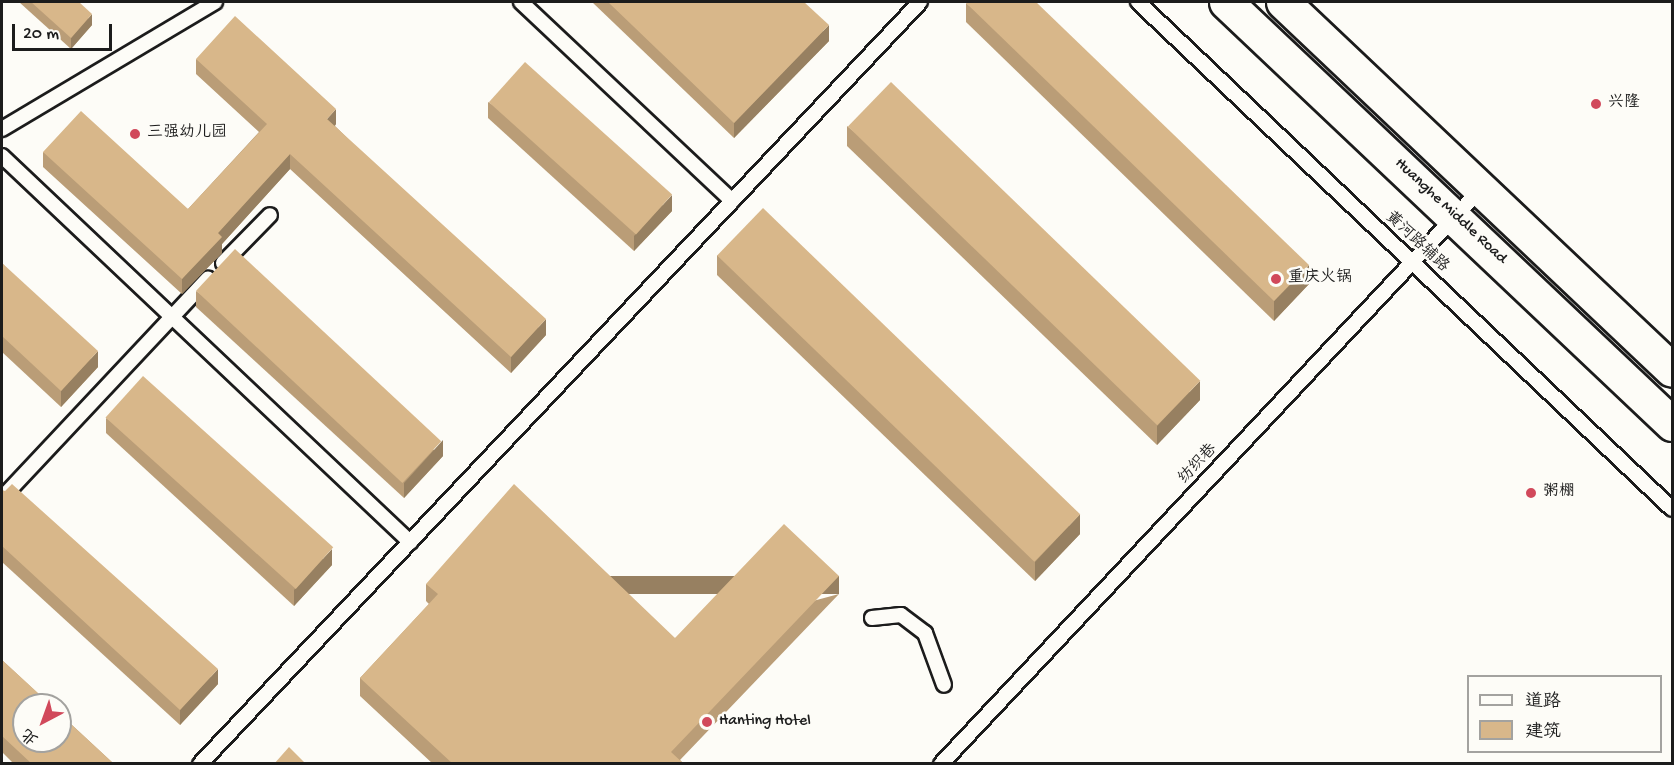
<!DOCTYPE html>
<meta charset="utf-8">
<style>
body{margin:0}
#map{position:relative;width:1674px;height:765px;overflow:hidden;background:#fdfcf7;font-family:"Gochi Hand","LXGW WenKai TC",sans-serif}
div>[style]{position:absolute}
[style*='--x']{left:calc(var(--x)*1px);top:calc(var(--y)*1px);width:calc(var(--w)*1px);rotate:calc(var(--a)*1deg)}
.roads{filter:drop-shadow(2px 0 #1c1c1c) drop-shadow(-2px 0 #1c1c1c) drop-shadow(0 2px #1c1c1c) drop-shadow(0 -2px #1c1c1c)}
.service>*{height:14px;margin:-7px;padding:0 7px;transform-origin:7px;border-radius:7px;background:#fdfcf7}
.primary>*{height:33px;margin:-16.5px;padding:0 16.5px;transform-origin:16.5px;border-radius:16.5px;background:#fdfcf7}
.wall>*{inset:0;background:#ba9d77}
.shaded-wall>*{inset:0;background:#978061;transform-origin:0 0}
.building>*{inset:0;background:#d8b78a;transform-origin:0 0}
.dots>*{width:16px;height:16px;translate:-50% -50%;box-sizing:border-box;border:3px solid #fdfcf7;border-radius:50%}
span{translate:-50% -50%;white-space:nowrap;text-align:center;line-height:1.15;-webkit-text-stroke:5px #fdfcf7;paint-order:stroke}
.poi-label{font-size:16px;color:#1c1c1c}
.left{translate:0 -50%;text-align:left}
.street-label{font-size:16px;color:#1c1c1c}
.frame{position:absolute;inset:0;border:3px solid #1c1c1c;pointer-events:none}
.legend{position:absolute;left:1467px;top:675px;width:195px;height:78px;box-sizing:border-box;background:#fdfcf7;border:2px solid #a3a29f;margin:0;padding:8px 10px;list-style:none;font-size:18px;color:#1c1c1c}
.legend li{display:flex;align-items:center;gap:12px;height:30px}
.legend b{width:30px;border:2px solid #a3a29f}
.north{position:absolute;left:12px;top:693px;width:60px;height:60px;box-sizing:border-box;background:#fdfcf7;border:2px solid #a3a29f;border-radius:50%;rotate:221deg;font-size:16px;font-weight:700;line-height:24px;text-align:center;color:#1c1c1c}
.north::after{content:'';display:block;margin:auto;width:21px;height:27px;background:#d1495b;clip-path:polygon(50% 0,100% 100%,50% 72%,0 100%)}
.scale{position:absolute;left:12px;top:24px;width:100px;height:27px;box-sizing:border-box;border:3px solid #1c1c1c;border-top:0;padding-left:8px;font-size:18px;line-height:21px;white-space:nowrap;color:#1c1c1c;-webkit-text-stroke:4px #fdfcf7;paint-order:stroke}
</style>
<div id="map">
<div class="roads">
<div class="service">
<i style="--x:521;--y:2;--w:290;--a:43.3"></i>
<i style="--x:1138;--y:2;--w:736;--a:43.51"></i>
<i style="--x:2;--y:129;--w:248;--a:-30.8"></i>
<i style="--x:2;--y:156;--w:562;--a:43.41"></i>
<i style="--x:223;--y:263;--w:67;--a:-45.6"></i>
<i style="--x:2;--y:498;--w:301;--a:-46.8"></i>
<i style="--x:872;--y:618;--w:29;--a:-6"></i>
<i style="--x:901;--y:615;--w:30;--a:37"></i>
<i style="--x:925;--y:633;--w:55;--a:69.9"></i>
<i style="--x:200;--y:764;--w:1048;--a:-46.62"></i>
<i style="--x:941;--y:764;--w:789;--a:-46.8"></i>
</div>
<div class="primary">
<i style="--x:1226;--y:2;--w:614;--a:43.42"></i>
<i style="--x:1283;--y:2;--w:535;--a:43.41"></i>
</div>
</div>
<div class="wall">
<i style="clip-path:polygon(19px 2px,79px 2px,92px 25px,71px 49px)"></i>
<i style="clip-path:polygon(592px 2px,804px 2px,829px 41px,734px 138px)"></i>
<i style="clip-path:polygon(966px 3px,1309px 284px,1274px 321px,966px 22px)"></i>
<i style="clip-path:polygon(196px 59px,336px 124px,335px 126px,546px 335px,511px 373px,290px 169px,222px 244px,222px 253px,182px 294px,43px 167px,43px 152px,188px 209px,259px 132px,196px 74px)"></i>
<i style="clip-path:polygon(488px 102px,672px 211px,634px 251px,488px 118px)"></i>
<i style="clip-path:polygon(847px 126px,1200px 400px,1157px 445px,847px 146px)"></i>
<i style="clip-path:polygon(717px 255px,1080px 534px,1035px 581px,717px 275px)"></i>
<i style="clip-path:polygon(2px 263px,98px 367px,61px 407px,2px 352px)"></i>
<i style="clip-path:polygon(196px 291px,443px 456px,404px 498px,196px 307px)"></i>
<i style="clip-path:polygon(106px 418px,332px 565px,294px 606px,106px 433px)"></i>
<i style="clip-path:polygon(2px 490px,218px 684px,180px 725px,2px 562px)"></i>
<i style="clip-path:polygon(426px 584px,675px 638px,839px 594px,680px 760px,684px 764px,433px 764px,360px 696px,360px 678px,429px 604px,426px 601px)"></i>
<i style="clip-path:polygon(2px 660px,114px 764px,14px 764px,2px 752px)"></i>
</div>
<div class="shaded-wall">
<i style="clip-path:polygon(92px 14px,92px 25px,71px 49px,71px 38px)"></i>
<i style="clip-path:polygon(829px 25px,829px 41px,734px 138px,734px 123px)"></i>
<i style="clip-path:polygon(336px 109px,336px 124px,327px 134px,327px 119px)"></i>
<i style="clip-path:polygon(290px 154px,290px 169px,222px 244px,222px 253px,182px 294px,182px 279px,218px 233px)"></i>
<i style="clip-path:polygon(672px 195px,672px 211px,634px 251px,634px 236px)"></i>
<i style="clip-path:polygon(1309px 265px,1309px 284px,1274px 321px,1274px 301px)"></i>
<i style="clip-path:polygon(546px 319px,546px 335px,511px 373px,511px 357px)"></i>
<i style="clip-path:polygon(98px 351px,98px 367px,61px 407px,61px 391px)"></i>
<i style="clip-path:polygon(1200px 381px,1200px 400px,1157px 445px,1157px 426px)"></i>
<i style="clip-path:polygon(443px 440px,443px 456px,404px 498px,404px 483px)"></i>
<i style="clip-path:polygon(1080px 514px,1080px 534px,1035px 581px,1035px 562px)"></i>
<i style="clip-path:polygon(332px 549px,332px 565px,294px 606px,294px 590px)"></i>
<i style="left:839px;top:576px;width:18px;height:243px;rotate:90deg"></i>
<i style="clip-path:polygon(218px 669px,218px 684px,180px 725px,180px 710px)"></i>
</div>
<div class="building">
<i style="clip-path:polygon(31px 2px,79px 2px,92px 14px,71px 38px)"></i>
<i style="clip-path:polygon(608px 2px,804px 2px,829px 25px,734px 123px)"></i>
<i style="clip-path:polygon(967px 2px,1036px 2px,1309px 265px,1274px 301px,966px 3px)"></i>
<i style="clip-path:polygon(235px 16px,336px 109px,327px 119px,546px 319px,511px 357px,290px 154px,218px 233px,222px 237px,182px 279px,43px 152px,81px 111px,188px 209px,267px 124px,196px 59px)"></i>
<i style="left:525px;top:62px;width:198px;height:54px;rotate:42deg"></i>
<i style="left:891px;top:82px;width:430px;height:62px;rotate:44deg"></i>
<i style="left:763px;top:208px;width:441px;height:66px;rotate:44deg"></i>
<i style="left:235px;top:249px;width:282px;height:57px;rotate:43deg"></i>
<i style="clip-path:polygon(2px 263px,98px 351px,61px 391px,2px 336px)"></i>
<i style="left:143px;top:376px;width:256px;height:56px;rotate:42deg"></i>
<i style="clip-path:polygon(12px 484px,218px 669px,180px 710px,2px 546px,2px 490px,5px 491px)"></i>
<i style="clip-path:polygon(514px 484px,675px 638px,784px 524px,839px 576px,671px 752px,684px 764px,453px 764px,360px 678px,438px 594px,426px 584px)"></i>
<i style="clip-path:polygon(2px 660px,51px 705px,24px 705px,24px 741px,60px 741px,60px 714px,114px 764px,32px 764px,2px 736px)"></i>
<i style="clip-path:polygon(289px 747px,306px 764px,274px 764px)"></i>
</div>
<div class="dots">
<i style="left:1596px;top:104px;background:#d1495b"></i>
<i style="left:135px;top:134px;background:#d1495b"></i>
<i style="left:1276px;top:279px;background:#d1495b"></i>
<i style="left:1531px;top:493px;background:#d1495b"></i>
<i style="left:707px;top:722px;background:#d1495b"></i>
</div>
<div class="poi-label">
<span class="left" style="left:1608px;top:104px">兴隆</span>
<span class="left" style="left:147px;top:134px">三强幼儿园</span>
<span class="left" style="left:1288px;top:279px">重庆火锅</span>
<span class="left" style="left:1543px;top:493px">粥棚</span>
<span class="left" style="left:719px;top:722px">Hanting Hotel</span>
</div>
<div class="street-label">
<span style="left:1450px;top:212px;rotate:43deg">Huanghe Middle Road</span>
<span style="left:1416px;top:243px;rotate:43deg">黄河路辅路</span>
<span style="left:1199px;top:465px;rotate:-47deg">纺织巷</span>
</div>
<div class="frame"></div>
<ul class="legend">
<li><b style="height:8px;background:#fdfcf7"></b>道路</li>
<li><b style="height:16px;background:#d8b78a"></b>建筑</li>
</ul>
<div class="north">北</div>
<div class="scale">20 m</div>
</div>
